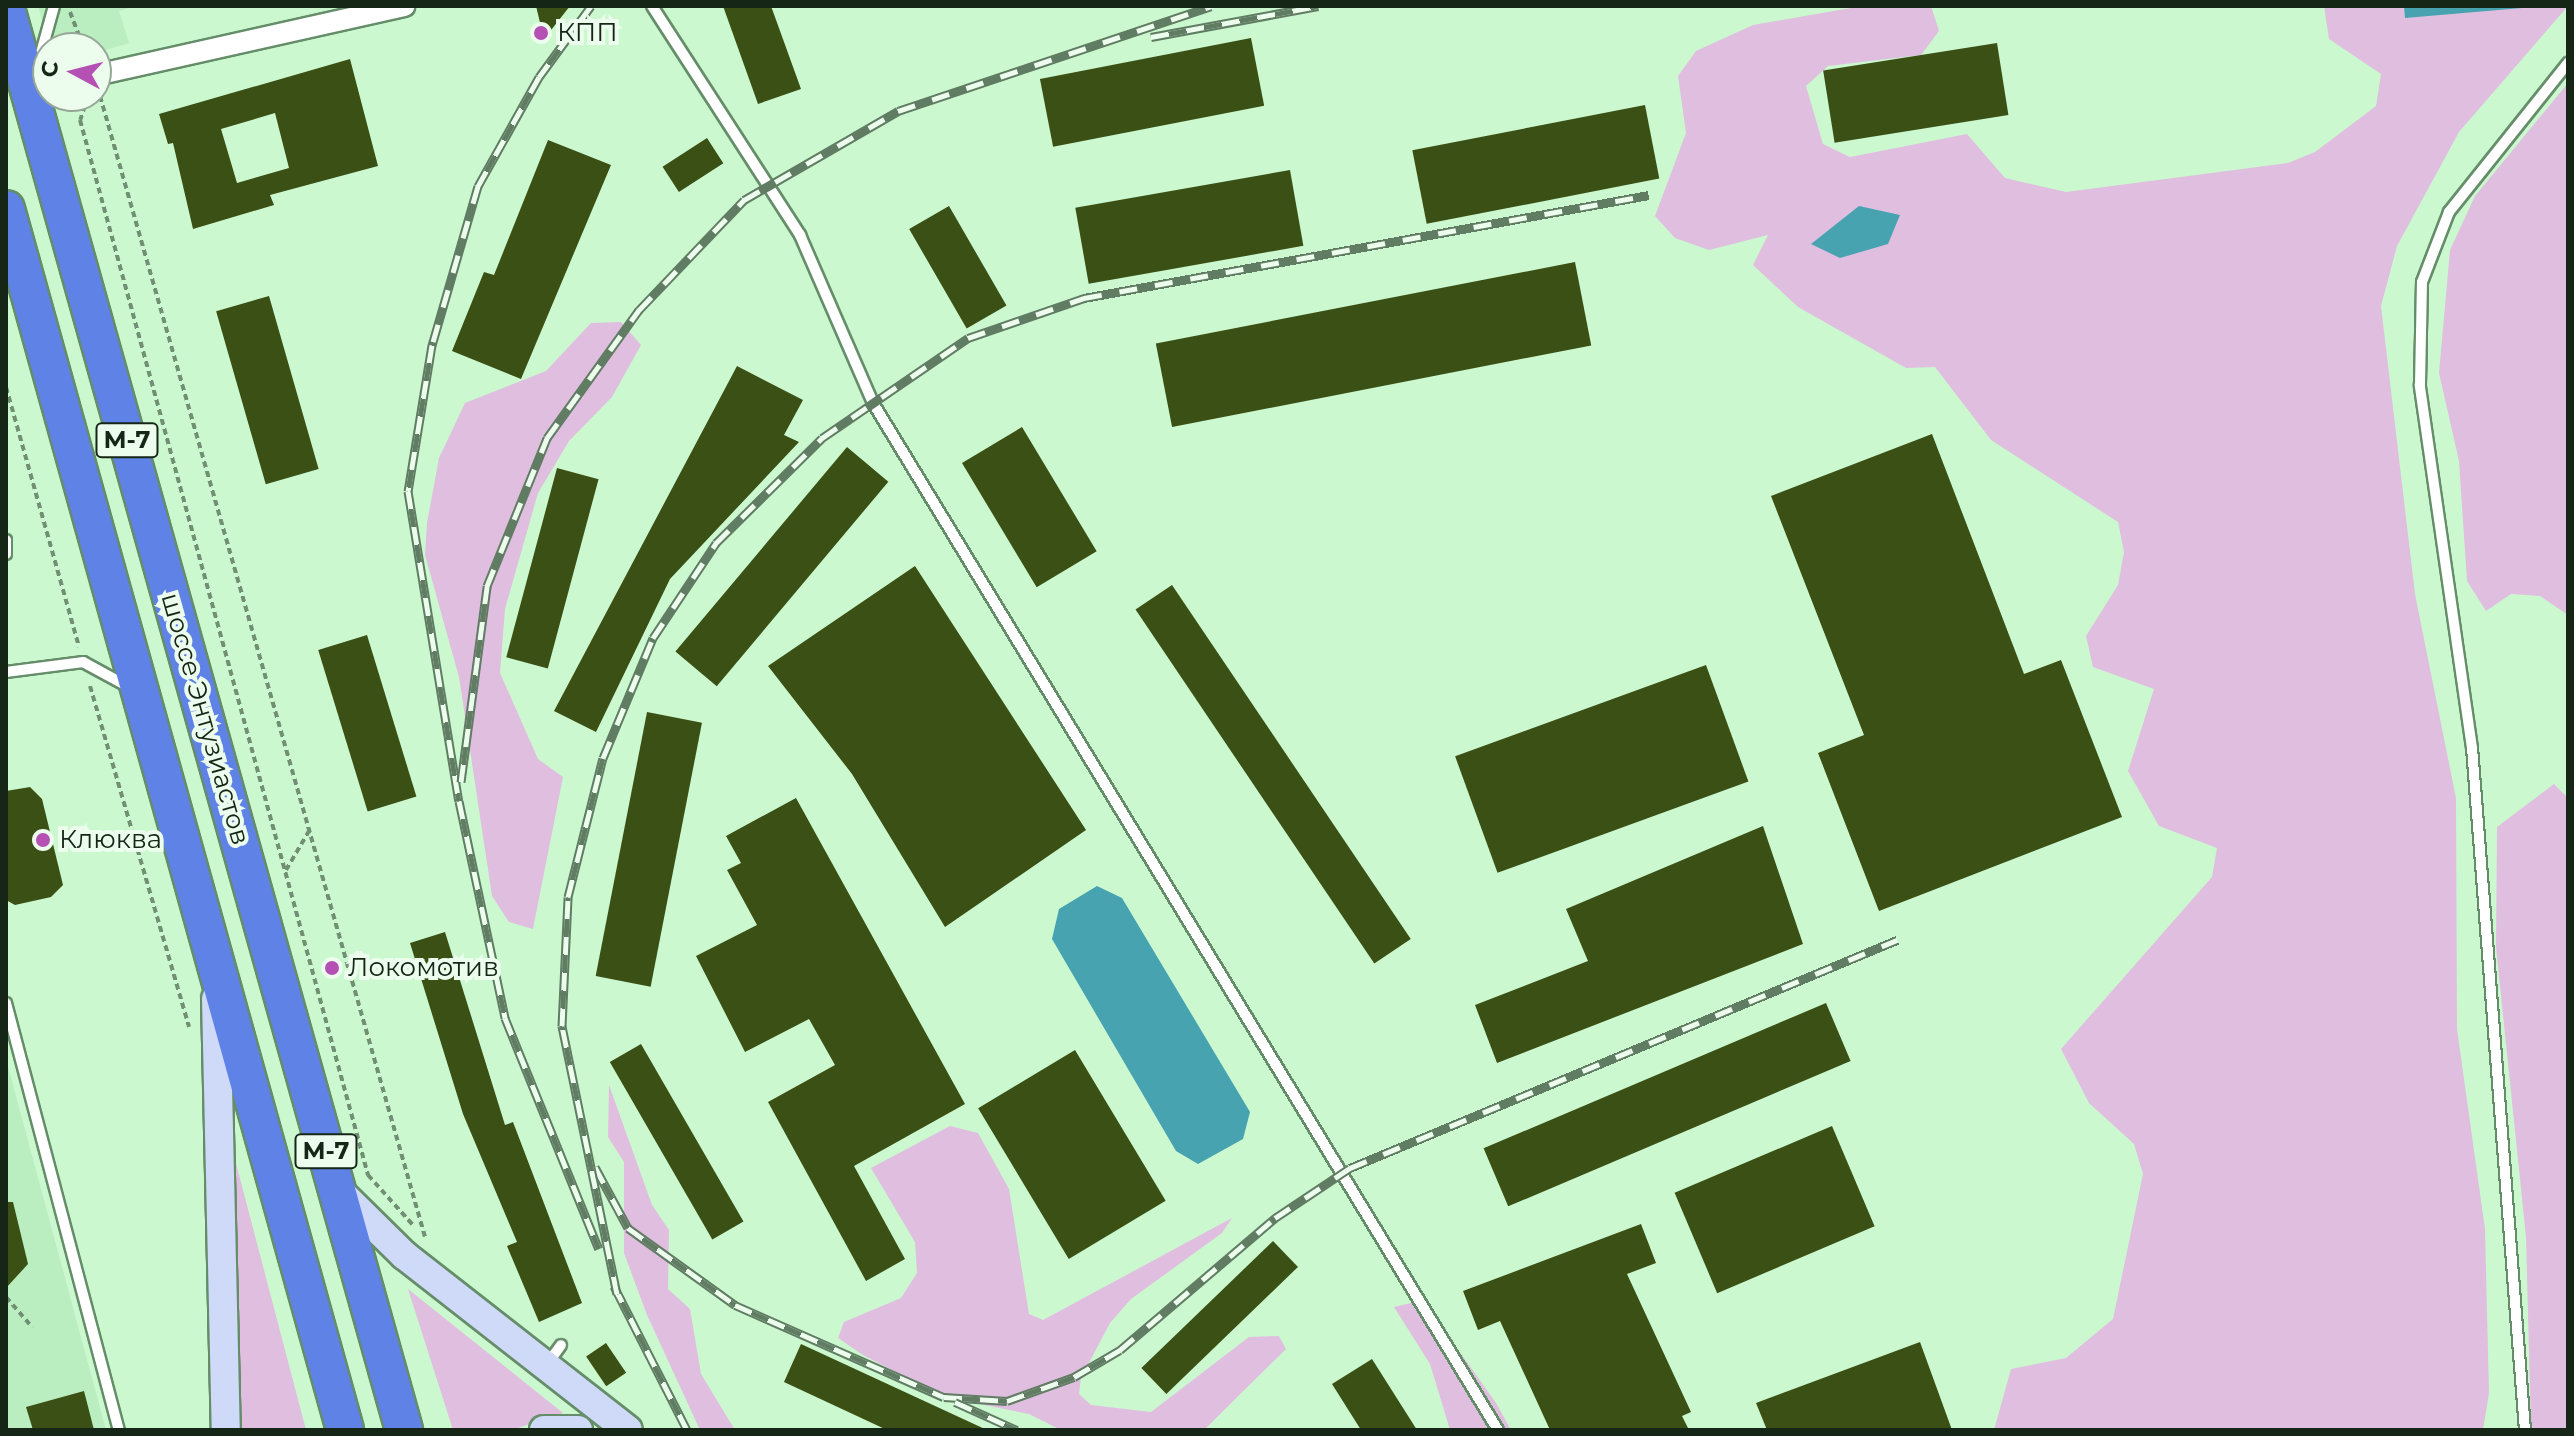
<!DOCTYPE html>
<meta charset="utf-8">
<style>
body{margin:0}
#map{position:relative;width:2574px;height:1436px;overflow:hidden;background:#ccf8d0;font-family:Montserrat,sans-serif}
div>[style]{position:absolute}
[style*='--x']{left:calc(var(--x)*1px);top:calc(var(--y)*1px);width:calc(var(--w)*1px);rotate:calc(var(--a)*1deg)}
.built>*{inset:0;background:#baedbf}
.green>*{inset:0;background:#e0bedf}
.water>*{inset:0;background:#47a3b0}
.building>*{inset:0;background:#3a5015;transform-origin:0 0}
.path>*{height:4px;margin-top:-2px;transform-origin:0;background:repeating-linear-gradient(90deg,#708f73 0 6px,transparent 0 10px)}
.roads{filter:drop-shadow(2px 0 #658d69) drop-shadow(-2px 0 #658d69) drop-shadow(0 2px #658d69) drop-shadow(0 -2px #658d69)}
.lane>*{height:10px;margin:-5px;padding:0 5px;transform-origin:5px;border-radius:5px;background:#fff}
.street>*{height:20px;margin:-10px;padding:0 10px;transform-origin:10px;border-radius:10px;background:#fff}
.secondary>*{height:28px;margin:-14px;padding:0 14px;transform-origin:14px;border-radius:14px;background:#cfdaf8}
.highway>*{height:36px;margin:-18px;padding:0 18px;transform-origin:18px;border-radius:18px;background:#5f82e6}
.rail>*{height:9px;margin-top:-4.5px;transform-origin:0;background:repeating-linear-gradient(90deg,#ecfded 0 18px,#607c63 0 36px);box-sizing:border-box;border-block:2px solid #607c63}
.dots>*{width:22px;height:22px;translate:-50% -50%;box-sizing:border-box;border:4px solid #ecfded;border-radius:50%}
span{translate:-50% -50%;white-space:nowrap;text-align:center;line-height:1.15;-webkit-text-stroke:8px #ecfded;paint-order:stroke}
.shield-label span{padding:2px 6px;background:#ecfded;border:2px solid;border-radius:6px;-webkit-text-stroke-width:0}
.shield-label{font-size:24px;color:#152617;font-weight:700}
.poi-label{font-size:26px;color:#152617}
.left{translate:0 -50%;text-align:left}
.street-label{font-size:26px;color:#152617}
.frame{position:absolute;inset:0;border:8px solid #152617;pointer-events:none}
.north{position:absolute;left:32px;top:32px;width:80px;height:80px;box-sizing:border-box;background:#ecfded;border:2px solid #96a797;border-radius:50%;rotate:277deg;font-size:22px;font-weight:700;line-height:32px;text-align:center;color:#152617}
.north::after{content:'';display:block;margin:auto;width:28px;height:36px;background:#b550b5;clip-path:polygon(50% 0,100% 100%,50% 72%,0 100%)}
</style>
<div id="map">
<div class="built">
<i style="clip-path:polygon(38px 6px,136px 6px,119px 11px,129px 43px,96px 53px,50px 48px)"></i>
<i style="clip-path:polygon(6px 1059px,106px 1430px,6px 1430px)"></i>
</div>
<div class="green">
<i style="clip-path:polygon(1862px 6px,1931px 6px,1939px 31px,1921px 55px,1828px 66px,1806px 86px,1823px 144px,1850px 157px,1967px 134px,2005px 178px,2066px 192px,2288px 163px,2315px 152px,2376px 106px,2381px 74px,2329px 39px,2324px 6px,2568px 6px,2459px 132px,2397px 246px,2381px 306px,2415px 594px,2456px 798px,2457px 1029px,2485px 1229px,2489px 1393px,2483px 1430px,1994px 1430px,2011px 1369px,2066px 1358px,2113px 1319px,2143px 1174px,2134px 1144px,2089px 1103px,2061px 1049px,2212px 877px,2217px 848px,2159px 826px,2128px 771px,2154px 689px,2093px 667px,2086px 636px,2118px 585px,2124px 552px,2118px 522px,1991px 440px,1935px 367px,1906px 368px,1798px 307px,1753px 265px,1768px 235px,1709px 250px,1675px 238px,1655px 216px,1686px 133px,1678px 76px,1696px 51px,1753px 25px)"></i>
<i style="clip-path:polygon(2568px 83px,2568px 615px,2540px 596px,2511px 594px,2486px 611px,2467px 581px,2459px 461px,2439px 373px,2450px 250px,2475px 196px)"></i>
<i style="clip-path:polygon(621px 322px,641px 345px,612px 397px,569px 441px,538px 493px,505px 609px,500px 673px,538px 759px,563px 777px,533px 929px,509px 922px,492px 896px,459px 677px,425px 555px,427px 523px,439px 458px,465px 403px,546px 371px,591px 323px)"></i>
<i style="clip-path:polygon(2554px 784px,2568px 798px,2568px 1430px,2531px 1430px,2526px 1237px,2496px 947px,2497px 827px)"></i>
<i style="clip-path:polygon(609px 1085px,652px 1205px,669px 1230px,668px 1289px,690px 1309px,701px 1374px,735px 1430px,700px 1430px,647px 1315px,624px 1253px,624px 1162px,608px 1137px)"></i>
<i style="clip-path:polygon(950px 1126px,978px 1133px,1009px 1189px,1029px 1314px,1043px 1320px,1232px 1218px,1222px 1233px,1131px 1299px,1110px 1323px,1081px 1378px,1079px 1394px,1091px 1405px,1151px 1412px,1249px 1337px,1279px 1336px,1286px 1349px,1204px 1430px,1061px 1430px,1029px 1414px,944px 1397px,863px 1355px,838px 1338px,844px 1322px,901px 1298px,917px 1273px,915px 1242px,871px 1168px)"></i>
<i style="clip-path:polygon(233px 1152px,306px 1430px,236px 1430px)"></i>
<i style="clip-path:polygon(408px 1289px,563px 1413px,512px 1430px,453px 1430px)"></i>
<i style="clip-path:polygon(1423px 1300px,1496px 1403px,1511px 1430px,1450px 1430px,1430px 1364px,1394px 1307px)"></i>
</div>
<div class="water">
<i style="clip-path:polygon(2404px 6px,2521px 6px,2522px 8px,2405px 18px)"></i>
<i style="clip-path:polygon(1859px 206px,1900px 215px,1888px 244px,1840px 258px,1811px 244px)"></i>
<i style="clip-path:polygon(1097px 886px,1122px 898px,1250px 1112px,1243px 1139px,1198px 1164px,1176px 1151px,1052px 939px,1059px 909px)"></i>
</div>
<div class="building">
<i style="clip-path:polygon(536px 6px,570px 6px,544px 39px)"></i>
<i style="clip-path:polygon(723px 6px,771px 6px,801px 89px,758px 104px)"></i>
<i style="left:1251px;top:38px;width:69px;height:215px;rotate:79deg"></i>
<i style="left:1997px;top:43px;width:73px;height:176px;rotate:81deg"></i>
<i style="clip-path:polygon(evenodd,350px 59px,378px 166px,270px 195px,274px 205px,193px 229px,173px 143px,168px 144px,159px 114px,350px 59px,275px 113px,289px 168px,237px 183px,221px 129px,275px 113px)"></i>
<i style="left:1645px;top:105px;width:75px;height:237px;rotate:79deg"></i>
<i style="left:707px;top:138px;width:30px;height:53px;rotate:57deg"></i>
<i style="clip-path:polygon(548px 140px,611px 165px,521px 379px,452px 351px,484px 272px,494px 275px)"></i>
<i style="left:1290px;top:170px;width:77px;height:218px;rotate:80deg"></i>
<i style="left:949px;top:206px;width:115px;height:46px;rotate:60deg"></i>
<i style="left:1575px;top:262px;width:85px;height:427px;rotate:79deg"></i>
<i style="left:269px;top:296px;width:180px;height:55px;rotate:74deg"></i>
<i style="clip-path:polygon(737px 366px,803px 400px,784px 435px,799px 442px,670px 579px,596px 732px,554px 711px)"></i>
<i style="left:1022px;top:427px;width:145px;height:70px;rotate:59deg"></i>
<i style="clip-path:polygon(1932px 434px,2024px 674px,2061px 660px,2122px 817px,1879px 911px,1818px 753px,1864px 735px,1771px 496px)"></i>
<i style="left:847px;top:447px;width:54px;height:267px;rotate:40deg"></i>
<i style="left:557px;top:468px;width:43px;height:196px;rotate:15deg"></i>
<i style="clip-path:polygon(915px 566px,1086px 830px,945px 927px,852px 774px,768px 666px)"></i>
<i style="left:1172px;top:585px;width:427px;height:44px;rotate:56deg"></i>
<i style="left:367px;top:635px;width:169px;height:51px;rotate:73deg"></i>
<i style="left:1706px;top:665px;width:124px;height:267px;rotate:70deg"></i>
<i style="left:647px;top:712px;width:56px;height:269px;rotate:11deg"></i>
<i style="clip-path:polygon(30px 787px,42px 799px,63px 885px,51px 897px,15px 905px,6px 900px,6px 791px)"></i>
<i style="clip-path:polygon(796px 798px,965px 1104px,854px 1166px,905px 1259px,866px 1281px,768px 1102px,835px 1065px,809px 1019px,745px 1052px,696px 956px,757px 925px,727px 870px,741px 863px,726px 836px)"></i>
<i style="clip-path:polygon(1763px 826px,1803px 944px,1497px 1063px,1475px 1005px,1588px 961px,1566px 909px)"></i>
<i style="clip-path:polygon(445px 932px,505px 1125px,513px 1122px,582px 1303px,539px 1322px,507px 1246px,517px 1242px,463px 1114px,410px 943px)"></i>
<i style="left:1826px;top:1003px;width:63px;height:372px;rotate:67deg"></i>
<i style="left:641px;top:1044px;width:205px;height:36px;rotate:60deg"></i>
<i style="left:1075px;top:1050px;width:176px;height:113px;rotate:59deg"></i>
<i style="left:1832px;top:1126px;width:109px;height:171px;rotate:67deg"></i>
<i style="clip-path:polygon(6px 1202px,13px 1202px,28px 1264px,6px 1288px)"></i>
<i style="clip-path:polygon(1641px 1224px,1656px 1263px,1627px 1274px,1691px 1412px,1682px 1416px,1689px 1430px,1550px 1430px,1500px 1321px,1478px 1330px,1463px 1291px)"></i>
<i style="left:1273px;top:1241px;width:36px;height:183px;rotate:46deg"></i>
<i style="clip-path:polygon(1920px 1342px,1952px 1430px,1767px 1430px,1756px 1403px)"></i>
<i style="left:606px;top:1343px;width:36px;height:24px;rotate:56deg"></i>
<i style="clip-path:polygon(801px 1344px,987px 1430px,887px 1430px,784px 1382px)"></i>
<i style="clip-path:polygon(1372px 1359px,1417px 1430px,1361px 1430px,1332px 1384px)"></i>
<i style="clip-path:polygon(84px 1391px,94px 1430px,33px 1430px,26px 1407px)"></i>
</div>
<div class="path">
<i style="--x:70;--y:12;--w:39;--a:69"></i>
<i style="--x:88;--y:96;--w:25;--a:108"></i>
<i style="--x:80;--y:120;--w:1094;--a:74.73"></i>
<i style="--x:368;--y:1175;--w:67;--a:48"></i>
<i style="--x:100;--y:96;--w:1186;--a:74.1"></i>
<i style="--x:6;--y:387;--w:270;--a:74.3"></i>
<i style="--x:90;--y:686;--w:355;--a:73.8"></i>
<i style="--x:286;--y:870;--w:45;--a:-59.5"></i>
<i style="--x:6;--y:1297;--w:40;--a:49"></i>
</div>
<div class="roads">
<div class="lane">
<i style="--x:652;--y:6;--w:273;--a:57.1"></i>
<i style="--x:800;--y:235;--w:183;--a:66.5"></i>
<i style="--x:873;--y:403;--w:1202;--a:58.68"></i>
<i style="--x:36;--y:71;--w:67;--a:-74.5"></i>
<i style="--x:6;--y:540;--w:14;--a:90"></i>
<i style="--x:6;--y:672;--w:78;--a:-7.4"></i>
<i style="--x:83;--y:662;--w:50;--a:28.6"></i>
<i style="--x:6;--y:1003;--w:442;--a:75.2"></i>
<i style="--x:548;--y:1363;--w:22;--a:-54"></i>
<i style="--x:2525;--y:1430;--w:684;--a:-94.44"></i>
<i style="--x:2472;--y:748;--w:367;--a:-98.2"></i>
<i style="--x:2420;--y:385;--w:103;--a:-88.9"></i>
<i style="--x:2422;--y:282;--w:75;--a:-68.9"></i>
<i style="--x:2449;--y:212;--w:191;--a:-51.4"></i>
</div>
<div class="street">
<i style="--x:96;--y:75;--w:316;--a:-12.6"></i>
</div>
<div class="secondary">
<i style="--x:216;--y:999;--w:431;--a:88.7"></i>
<i style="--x:337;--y:1189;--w:94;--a:44.6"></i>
<i style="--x:404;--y:1255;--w:284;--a:38"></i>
<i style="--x:544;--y:1430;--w:34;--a:0"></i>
</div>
<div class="highway">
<i style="--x:6;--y:8;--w:1477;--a:74.36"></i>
<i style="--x:6;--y:209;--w:1267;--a:74.48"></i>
</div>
</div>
<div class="rail">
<i style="--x:591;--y:6;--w:88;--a:126.2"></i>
<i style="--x:539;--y:77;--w:125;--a:119.2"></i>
<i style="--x:478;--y:186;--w:166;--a:106.1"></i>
<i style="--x:432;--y:345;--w:148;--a:99.3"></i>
<i style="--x:408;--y:491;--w:314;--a:80.7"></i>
<i style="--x:459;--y:801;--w:222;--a:78"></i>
<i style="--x:505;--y:1018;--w:249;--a:67.9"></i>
<i style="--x:1151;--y:37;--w:170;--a:-10.5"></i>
<i style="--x:461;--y:782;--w:198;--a:-82.4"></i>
<i style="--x:487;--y:586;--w:160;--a:-67.9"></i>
<i style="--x:547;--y:438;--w:158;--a:-54.3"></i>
<i style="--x:639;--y:310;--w:152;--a:-46.3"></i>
<i style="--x:744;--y:200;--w:178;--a:-30"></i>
<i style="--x:898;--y:111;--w:330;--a:-18.5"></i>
<i style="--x:595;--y:1167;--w:69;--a:61.6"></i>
<i style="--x:628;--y:1228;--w:132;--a:35.7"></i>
<i style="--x:735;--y:1305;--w:228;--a:23.8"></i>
<i style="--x:944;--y:1397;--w:63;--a:3.6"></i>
<i style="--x:1007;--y:1401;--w:71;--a:-19.7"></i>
<i style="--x:1074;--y:1377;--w:53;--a:-30.4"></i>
<i style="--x:1120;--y:1350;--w:204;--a:-40.4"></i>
<i style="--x:1275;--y:1218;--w:90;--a:-33.7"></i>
<i style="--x:1350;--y:1168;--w:593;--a:-22.63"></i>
<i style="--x:614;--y:1286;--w:161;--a:63.1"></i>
<i style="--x:617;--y:1294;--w:274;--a:-101.6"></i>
<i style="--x:562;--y:1026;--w:129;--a:-87.3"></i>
<i style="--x:568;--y:897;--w:143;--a:-75.9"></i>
<i style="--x:603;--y:758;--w:130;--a:-67.4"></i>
<i style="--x:653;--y:638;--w:114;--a:-56.4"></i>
<i style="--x:716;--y:543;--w:149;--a:-44.7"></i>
<i style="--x:822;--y:438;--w:177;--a:-34.4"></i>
<i style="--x:968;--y:338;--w:123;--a:-19"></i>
<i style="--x:1084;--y:298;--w:574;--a:-10.33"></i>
<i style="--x:955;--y:1402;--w:68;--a:24.3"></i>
</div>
<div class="dots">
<i style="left:541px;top:33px;background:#b550b5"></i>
<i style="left:43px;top:840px;background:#b550b5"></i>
<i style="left:332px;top:968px;background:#b550b5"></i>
</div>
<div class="shield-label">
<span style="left:127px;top:440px">М-7</span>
<span style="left:326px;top:1151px">М-7</span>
</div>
<div class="poi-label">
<span class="left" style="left:557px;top:33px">КПП</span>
<span class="left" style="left:59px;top:840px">Клюква</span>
<span class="left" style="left:348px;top:968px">Локомотив</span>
</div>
<div class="street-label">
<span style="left:205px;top:719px;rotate:74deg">шоссе Энтузиастов</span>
</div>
<div class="frame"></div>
<div class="north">С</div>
</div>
